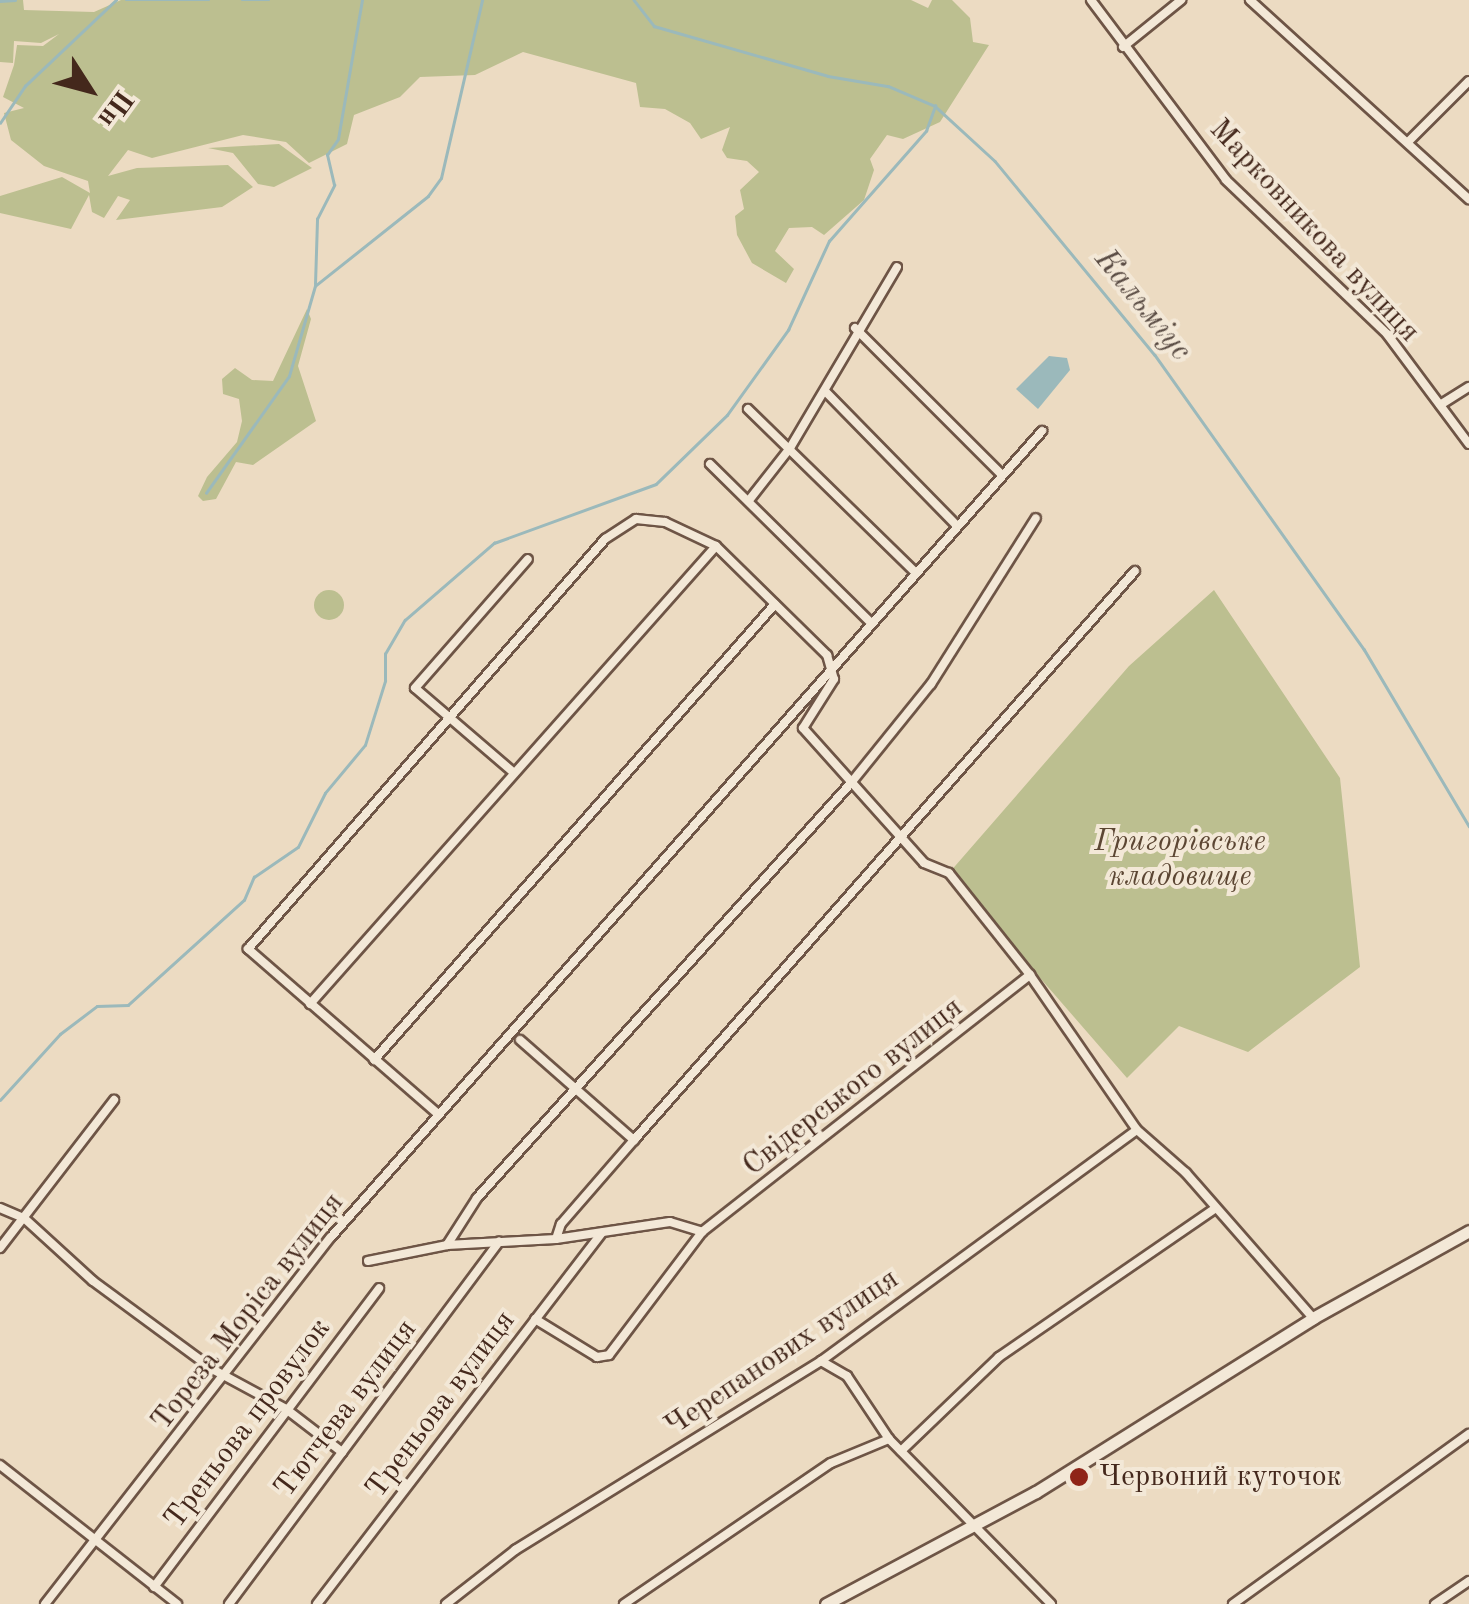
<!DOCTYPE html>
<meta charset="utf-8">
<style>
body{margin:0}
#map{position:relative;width:1469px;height:1604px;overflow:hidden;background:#ecdbc2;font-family:"Old Standard TT",serif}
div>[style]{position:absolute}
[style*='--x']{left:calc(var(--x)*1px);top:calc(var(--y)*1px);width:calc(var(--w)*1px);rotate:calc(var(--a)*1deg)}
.green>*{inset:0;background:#bcbf90}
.round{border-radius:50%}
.water>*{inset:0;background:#9bb9bb}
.stream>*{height:2.5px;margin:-1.25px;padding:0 1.25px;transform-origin:1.25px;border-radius:1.25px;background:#9bb9bb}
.roads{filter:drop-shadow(2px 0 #6e5546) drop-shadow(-2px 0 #6e5546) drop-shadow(0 2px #6e5546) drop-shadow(0 -2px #6e5546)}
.street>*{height:8px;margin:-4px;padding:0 4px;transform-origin:4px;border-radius:4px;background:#f3e8d7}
.secondary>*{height:11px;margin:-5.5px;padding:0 5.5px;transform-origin:5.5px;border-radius:5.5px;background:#f3e8d7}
.dots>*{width:28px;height:28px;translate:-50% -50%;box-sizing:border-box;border:5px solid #f3e8d7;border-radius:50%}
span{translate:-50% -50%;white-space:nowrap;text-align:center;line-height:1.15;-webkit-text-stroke:8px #f3e8d7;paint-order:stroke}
.street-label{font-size:30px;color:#44281c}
.park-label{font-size:30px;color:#5c4633;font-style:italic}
.poi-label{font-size:30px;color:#44281c}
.left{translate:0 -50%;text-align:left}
.water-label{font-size:32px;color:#5a4c44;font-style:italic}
.north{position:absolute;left:40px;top:40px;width:100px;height:100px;-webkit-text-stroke:8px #f3e8d7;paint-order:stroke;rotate:126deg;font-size:28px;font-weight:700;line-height:40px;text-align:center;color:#44281c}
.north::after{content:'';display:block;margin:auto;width:35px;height:45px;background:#44281c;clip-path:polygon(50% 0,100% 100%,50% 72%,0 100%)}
</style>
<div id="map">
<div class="green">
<i style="clip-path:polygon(0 0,23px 0,24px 10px,94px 12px,121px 0,911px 0,928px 8px,932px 0,952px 0,970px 18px,973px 42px,989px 45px,940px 122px,903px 139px,887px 135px,870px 159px,874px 170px,864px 200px,824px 235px,812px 227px,789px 228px,775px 251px,794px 269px,786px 283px,752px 263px,737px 235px,735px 216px,744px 209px,740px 190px,759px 172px,747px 161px,727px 158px,722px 150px,730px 127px,701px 139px,690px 123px,665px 109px,640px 107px,636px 83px,523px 52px,475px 75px,420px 77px,400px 97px,354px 115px,347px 144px,309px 163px,286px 142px,243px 135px,152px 158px,128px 150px,108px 176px,137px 168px,228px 165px,253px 187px,222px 207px,116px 220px,130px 200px,118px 196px,104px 218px,92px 212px,89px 195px,71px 229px,0 213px,0 196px,62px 177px,90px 193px,88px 181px,44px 166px,11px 140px,4px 113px,24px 108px,3px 97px,14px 65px,17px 45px,43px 46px,59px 34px,41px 43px,14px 41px,13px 63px,0 62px)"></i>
<i style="clip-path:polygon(279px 144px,312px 168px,274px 187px,258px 184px,233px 153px,208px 148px)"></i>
<i style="clip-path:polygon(307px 309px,311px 319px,298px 366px,316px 421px,253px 465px,236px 462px,216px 499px,203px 501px,198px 496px,207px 477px,237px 442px,242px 421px,239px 399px,223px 394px,222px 379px,235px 368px,252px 380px,273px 381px)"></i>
<i class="round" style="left:314px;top:590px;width:30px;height:30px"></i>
<i style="clip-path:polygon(1214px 590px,1340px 778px,1360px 967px,1248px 1052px,1179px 1026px,1127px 1078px,949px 873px,1129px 666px)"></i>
</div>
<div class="water">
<i style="clip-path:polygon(1049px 356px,1067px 358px,1070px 370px,1038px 409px,1016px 389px)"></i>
</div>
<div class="stream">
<i style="--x:126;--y:0;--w:83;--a:0"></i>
<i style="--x:242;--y:0;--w:27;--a:0"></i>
<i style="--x:634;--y:0;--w:33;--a:52"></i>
<i style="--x:654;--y:26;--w:181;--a:16"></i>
<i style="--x:828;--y:76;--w:61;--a:9.5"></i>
<i style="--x:888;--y:86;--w:51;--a:23.1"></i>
<i style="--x:935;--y:106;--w:81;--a:42.5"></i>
<i style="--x:995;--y:161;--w:251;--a:50.5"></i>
<i style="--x:1155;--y:355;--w:361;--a:54.6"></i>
<i style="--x:1364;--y:649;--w:206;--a:59.3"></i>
<i style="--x:0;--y:1;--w:15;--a:-4"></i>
<i style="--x:0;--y:123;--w:45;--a:-56"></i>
<i style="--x:25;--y:86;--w:125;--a:-43.4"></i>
<i style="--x:315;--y:284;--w:65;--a:-88.2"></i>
<i style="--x:317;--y:219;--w:38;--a:-63"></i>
<i style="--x:334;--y:185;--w:31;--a:-103"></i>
<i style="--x:327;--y:155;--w:19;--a:-55"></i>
<i style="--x:338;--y:139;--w:141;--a:-80.2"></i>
<i style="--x:206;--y:493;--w:143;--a:-54.6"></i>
<i style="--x:289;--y:376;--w:94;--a:-73.9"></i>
<i style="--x:315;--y:286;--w:144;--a:-38.5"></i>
<i style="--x:428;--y:196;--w:22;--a:-54"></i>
<i style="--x:441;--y:178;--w:183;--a:-77"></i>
<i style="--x:0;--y:1100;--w:89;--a:-47.7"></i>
<i style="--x:60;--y:1034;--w:46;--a:-37.1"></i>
<i style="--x:97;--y:1006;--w:31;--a:-2"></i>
<i style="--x:128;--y:1005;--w:156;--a:-42.2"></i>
<i style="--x:244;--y:900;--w:25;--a:-67"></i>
<i style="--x:254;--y:877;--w:53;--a:-34.3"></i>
<i style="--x:298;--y:847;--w:60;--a:-63.4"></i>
<i style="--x:325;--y:793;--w:62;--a:-50.2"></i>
<i style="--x:365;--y:745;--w:67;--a:-72.6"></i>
<i style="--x:385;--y:681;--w:27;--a:-90"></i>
<i style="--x:385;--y:654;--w:39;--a:-60"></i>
<i style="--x:405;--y:620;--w:118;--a:-40.9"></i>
<i style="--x:494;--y:543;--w:172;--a:-20"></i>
<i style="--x:656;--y:484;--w:99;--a:-44.2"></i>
<i style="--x:727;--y:415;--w:105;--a:-54.3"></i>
<i style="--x:788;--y:330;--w:98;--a:-65.3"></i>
<i style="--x:829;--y:241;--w:147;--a:-48.6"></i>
<i style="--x:926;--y:131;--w:27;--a:-70"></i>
</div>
<div class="roads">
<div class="street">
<i style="--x:1091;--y:0;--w:225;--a:53.1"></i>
<i style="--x:1226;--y:180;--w:223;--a:43.7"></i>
<i style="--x:1387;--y:334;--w:137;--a:53.3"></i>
<i style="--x:1250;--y:0;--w:296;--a:42.3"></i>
<i style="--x:1123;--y:47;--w:75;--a:-39"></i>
<i style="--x:1408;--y:142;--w:86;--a:-45"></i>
<i style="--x:855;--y:328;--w:206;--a:45"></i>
<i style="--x:825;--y:391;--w:187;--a:45.6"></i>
<i style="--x:1440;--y:405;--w:34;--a:-32"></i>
<i style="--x:748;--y:409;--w:232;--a:44.3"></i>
<i style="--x:710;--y:464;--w:223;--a:44.6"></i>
<i style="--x:750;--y:499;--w:65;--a:-51.9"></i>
<i style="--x:790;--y:448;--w:210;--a:-59.4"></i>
<i style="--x:513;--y:772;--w:129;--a:-139.4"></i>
<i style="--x:415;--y:688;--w:171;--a:-48.8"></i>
<i style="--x:310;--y:1004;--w:612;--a:-48.44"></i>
<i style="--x:520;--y:1040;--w:152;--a:41.3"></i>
<i style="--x:374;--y:1060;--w:607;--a:-48.67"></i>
<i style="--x:438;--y:1114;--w:252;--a:-139"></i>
<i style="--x:248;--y:949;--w:544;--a:-48.95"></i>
<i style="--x:605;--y:539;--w:37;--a:-33"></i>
<i style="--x:636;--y:519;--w:29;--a:6"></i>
<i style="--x:665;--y:522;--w:56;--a:25.2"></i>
<i style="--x:716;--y:546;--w:156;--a:44.5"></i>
<i style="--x:827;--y:655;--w:25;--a:74"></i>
<i style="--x:834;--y:679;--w:58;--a:122.3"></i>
<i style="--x:803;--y:728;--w:181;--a:48.1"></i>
<i style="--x:924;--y:863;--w:27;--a:22"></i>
<i style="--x:949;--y:873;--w:130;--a:51.5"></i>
<i style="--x:1030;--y:975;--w:188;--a:55.4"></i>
<i style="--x:1137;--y:1130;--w:65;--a:41.3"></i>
<i style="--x:1186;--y:1173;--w:193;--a:48.8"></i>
<i style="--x:0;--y:1208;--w:26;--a:23"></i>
<i style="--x:24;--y:1218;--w:93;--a:42.4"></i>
<i style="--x:93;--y:1281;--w:150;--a:36.3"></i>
<i style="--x:214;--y:1370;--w:82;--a:28.4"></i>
<i style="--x:286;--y:1409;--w:71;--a:37.5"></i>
<i style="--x:556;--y:1239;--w:16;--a:-72"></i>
<i style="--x:561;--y:1224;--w:111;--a:-49"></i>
<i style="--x:634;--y:1140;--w:758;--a:-48.64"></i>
<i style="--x:447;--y:1245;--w:56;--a:-57.4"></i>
<i style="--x:477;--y:1198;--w:559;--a:-47.97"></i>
<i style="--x:851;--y:783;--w:127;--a:-51.1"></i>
<i style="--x:931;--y:684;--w:196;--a:-57.7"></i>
<i style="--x:0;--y:1248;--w:187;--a:-52.4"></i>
<i style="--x:368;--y:1261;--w:81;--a:-11.4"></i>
<i style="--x:447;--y:1245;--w:109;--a:-3.2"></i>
<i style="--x:556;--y:1239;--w:115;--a:-8.5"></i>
<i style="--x:670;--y:1222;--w:34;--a:17"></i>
<i style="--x:535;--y:1319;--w:73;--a:31.5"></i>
<i style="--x:597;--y:1357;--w:12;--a:-9"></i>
<i style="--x:609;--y:1355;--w:154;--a:-52.9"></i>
<i style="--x:702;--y:1232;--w:417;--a:-38.1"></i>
<i style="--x:821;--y:1361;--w:30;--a:30"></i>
<i style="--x:847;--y:1376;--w:76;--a:56.3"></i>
<i style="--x:889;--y:1439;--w:231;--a:45.5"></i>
<i style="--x:901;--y:1451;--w:136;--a:-43.8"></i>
<i style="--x:999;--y:1357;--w:261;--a:-34.5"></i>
<i style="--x:0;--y:1465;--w:225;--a:38.1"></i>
<i style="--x:154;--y:1587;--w:374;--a:-53"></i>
<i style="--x:45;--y:1604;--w:465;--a:-52.1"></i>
<i style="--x:331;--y:1237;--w:1075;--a:-48.58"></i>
<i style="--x:229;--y:1604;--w:452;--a:-53.3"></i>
<i style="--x:317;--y:1604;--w:468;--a:-52.5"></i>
<i style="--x:446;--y:1604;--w:88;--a:-38"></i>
<i style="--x:515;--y:1550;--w:360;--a:-31.7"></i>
<i style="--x:821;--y:1361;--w:391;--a:-36.2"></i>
<i style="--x:624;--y:1604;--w:250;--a:-34.3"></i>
<i style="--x:831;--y:1463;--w:63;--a:-22.5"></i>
<i style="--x:1233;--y:1604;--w:291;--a:-35.8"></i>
<i style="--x:1435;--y:1604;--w:41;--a:-34.1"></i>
</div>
<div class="secondary">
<i style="--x:826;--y:1604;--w:238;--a:-28.1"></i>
<i style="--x:1036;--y:1492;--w:327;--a:-32.1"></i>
<i style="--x:1313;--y:1318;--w:179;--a:-29.1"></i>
</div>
</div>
<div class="dots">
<i style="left:1079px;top:1477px;background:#8f2418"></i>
</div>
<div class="street-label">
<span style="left:1314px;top:231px;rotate:47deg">Марковникова вулиця</span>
<span style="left:853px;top:1087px;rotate:-38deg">Свiдерського вулиця</span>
<span style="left:248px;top:1312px;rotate:-52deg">Тореза Моріса вулиця</span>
<span style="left:782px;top:1353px;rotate:-34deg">Черепанових вулиця</span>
<span style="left:441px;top:1405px;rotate:-53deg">Треньова вулиця</span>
<span style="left:346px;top:1409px;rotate:-53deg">Тютчева вулиця</span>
<span style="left:248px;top:1424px;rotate:-53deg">Треньова провулок</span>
</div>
<div class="park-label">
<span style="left:1180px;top:859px">Григорівське<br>кладовище</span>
</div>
<div class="poi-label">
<span class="left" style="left:1099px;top:1477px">Червоний куточок</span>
</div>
<div class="water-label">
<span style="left:1142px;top:306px;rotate:51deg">Кальміус</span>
</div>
<div class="north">Пн</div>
</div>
